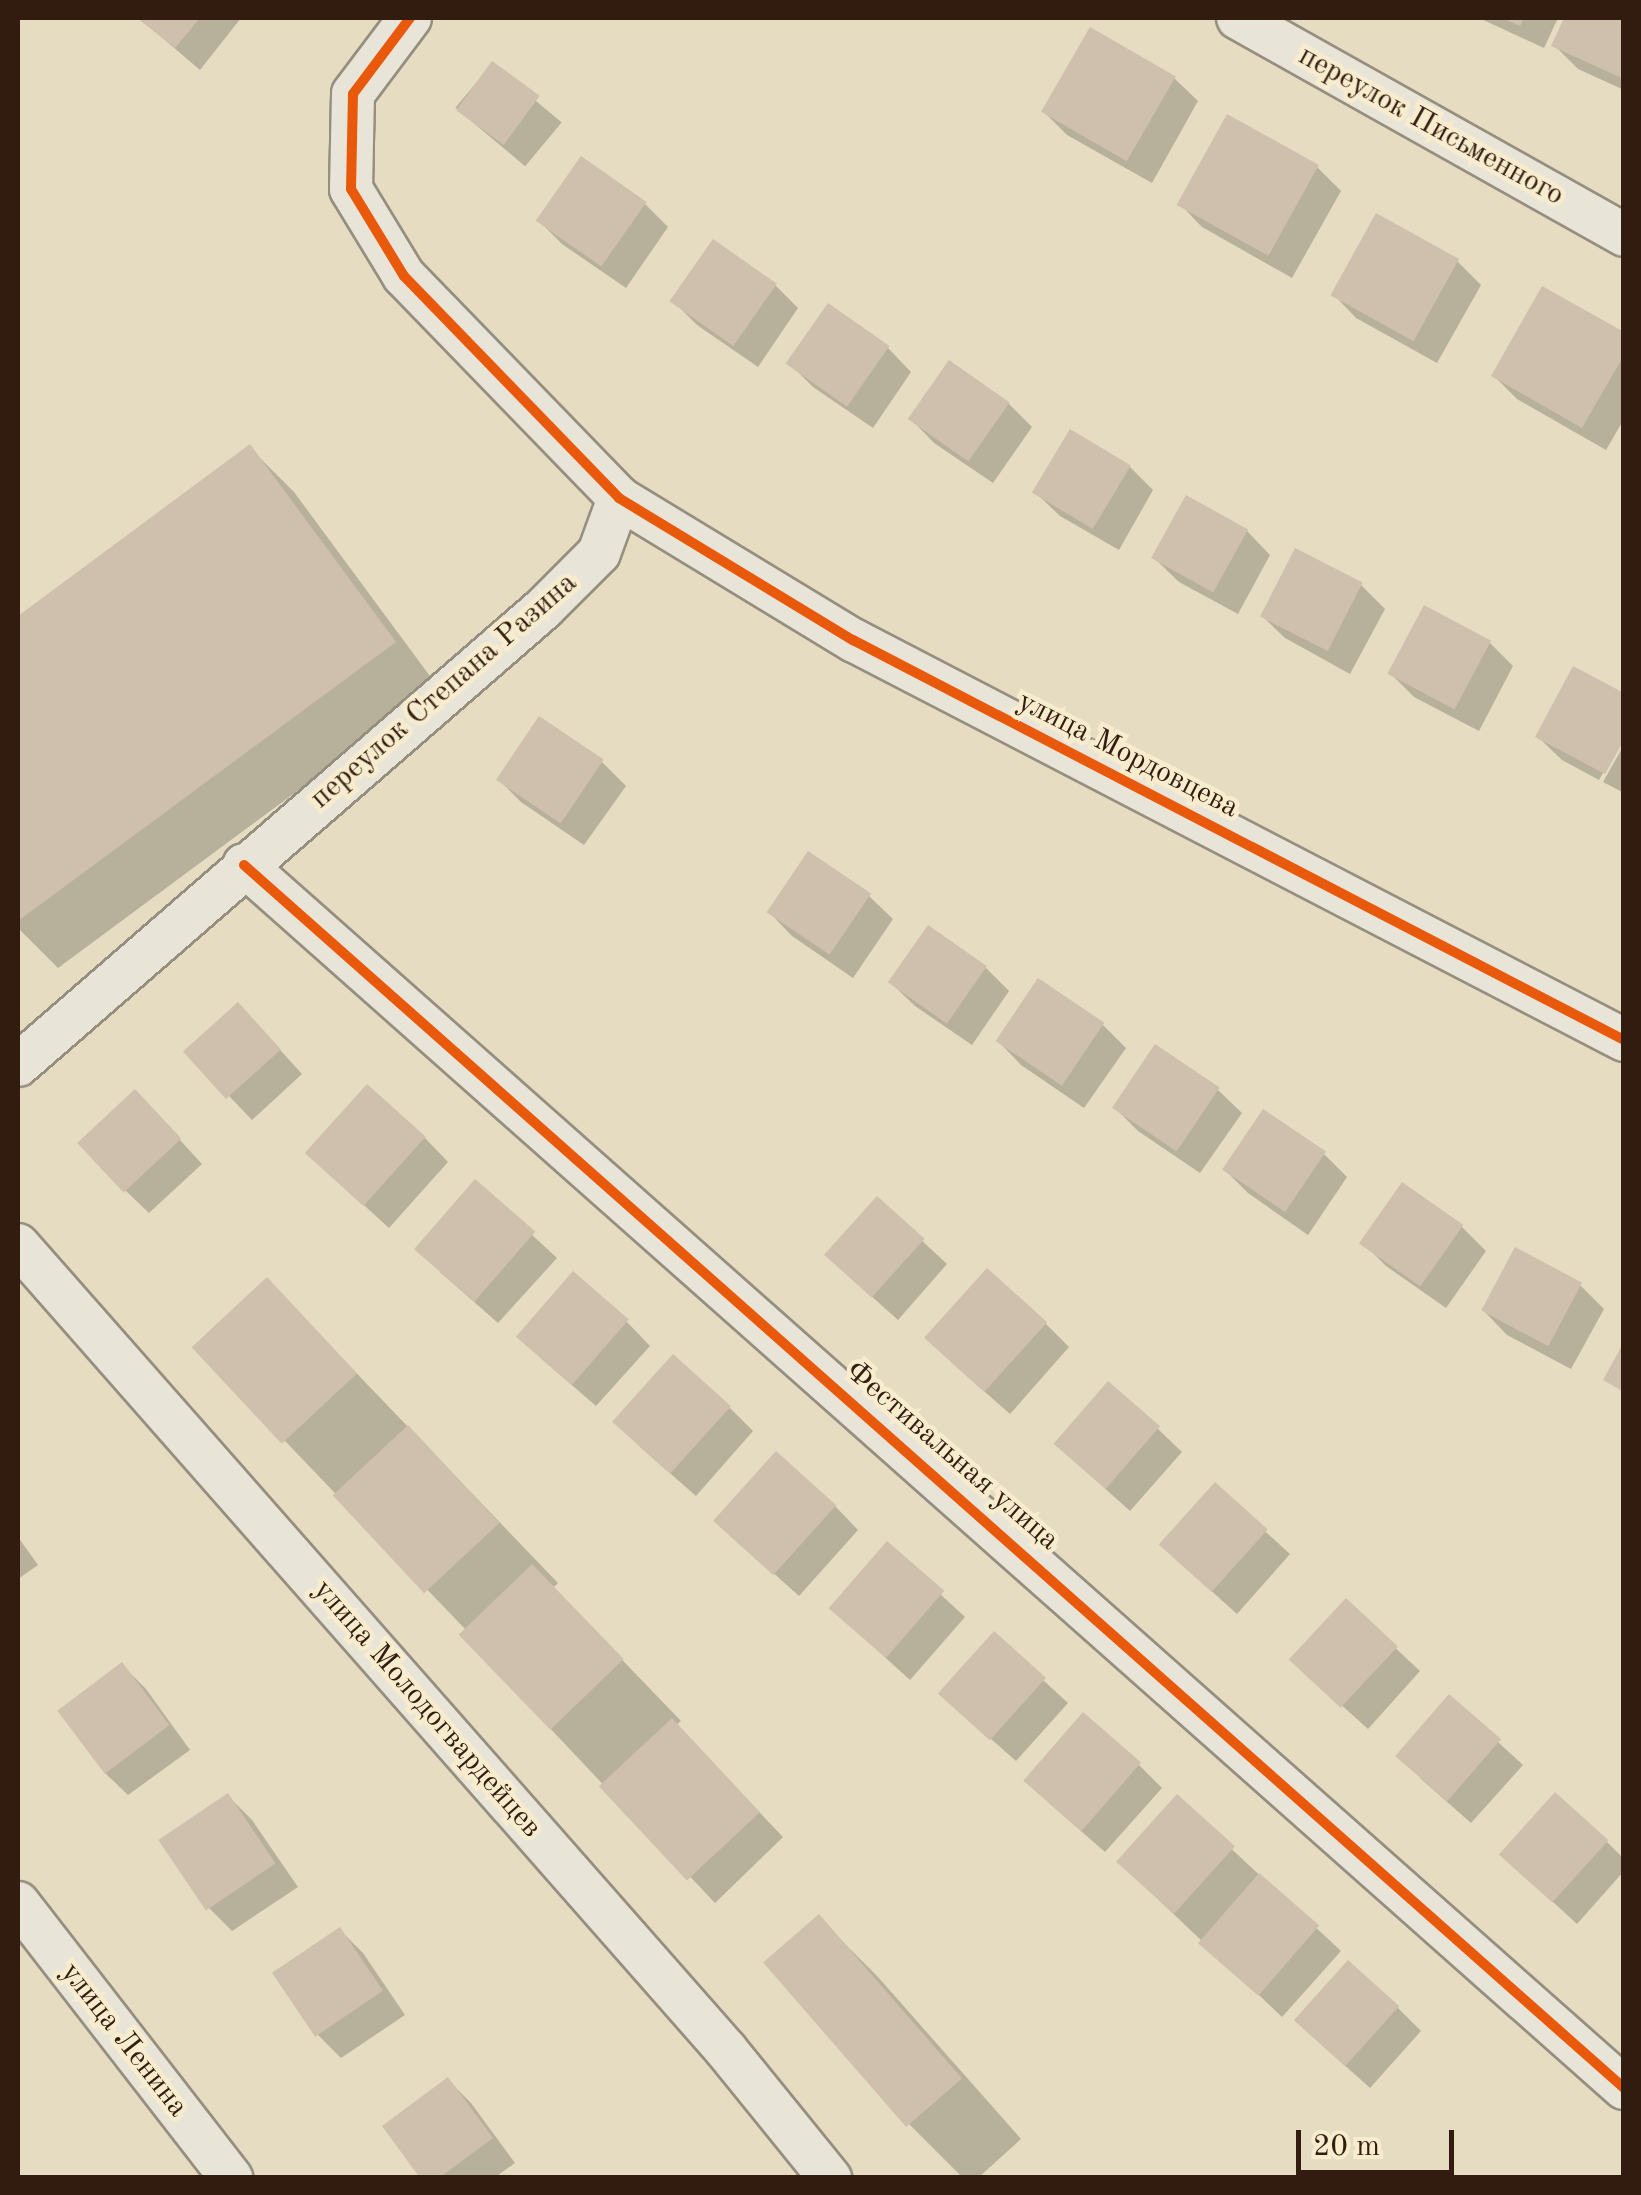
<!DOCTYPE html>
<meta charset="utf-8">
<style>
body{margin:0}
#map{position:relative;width:1641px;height:2195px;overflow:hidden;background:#e5dcc2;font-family:"Old Standard TT",serif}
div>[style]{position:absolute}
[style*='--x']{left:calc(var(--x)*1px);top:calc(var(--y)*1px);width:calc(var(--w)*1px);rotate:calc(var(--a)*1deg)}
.shadow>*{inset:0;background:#0003;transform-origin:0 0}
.building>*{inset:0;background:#cfbfad;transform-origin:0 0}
.roads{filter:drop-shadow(2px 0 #968e7e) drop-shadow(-2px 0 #968e7e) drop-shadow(0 2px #968e7e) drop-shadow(0 -2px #968e7e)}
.minor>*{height:42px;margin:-21px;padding:0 21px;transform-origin:21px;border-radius:21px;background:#e9e4d8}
.cycleway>*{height:10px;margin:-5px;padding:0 5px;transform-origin:5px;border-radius:5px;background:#e8590c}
span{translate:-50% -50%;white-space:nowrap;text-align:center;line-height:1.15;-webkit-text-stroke:9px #f8ecce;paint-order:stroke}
.street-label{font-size:30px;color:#321c10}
.frame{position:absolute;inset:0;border:20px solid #321c10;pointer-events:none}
.scale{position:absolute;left:1296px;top:2130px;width:158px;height:45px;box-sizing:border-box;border:5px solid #321c10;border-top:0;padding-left:12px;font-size:30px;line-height:35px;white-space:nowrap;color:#321c10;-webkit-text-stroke:8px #f8ecce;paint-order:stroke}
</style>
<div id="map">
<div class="shadow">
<i style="clip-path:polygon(139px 18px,241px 18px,200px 70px)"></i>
<i style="clip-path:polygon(1479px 18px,1558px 18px,1544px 48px)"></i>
<i style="clip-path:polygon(1567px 18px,1624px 18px,1624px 90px,1578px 69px,1554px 45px)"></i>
<i style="left:492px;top:64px;width:91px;height:57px;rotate:40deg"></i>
<i style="clip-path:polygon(1174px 78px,1198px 101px,1152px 183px,1067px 135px,1044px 112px)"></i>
<i style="clip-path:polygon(1317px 167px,1341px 191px,1292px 278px,1202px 227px,1179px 203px)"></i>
<i style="clip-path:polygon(645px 204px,668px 227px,626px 288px,562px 244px,539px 221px)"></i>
<i style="clip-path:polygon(1457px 261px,1481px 285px,1437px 363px,1356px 318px,1333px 294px)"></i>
<i style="clip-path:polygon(775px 285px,798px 308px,758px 367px,697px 325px,673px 301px)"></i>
<i style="clip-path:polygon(828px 307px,888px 348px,911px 372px,873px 428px,813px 387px,789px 363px)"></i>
<i style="clip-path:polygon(1624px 335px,1624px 419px,1606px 450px,1517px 399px,1494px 376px)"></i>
<i style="clip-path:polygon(1008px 403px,1032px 427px,993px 483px,934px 443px,911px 419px)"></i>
<i style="clip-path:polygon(250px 448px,294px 492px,438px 687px,58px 968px,18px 928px,18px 619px)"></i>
<i style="clip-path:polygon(1130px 467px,1153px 490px,1119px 550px,1060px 516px,1036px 493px)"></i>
<i style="clip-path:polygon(1247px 531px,1270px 555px,1238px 614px,1179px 582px,1155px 559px)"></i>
<i style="clip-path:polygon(1361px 585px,1385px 609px,1350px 674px,1285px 638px,1261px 615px)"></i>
<i style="clip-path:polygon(1490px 643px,1513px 666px,1479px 731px,1414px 697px,1390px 673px)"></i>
<i style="clip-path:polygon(1624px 735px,1599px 780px,1562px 760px,1538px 737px)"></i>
<i style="clip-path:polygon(1624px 745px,1624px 793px,1603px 782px)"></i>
<i style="clip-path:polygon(602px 762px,626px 786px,584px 845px,521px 802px,498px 779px)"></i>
<i style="clip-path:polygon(869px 896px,893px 919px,853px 978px,792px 936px,769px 912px)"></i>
<i style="clip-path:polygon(986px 968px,1009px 991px,972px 1045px,915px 1006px,891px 983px)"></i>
<i style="clip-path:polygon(1102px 1024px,1126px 1048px,1084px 1108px,1021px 1065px,998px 1041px)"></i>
<i style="clip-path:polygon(261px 1029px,302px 1074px,252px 1120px,187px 1052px)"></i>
<i style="clip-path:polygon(1218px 1090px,1242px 1113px,1200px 1173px,1138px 1131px,1114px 1107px)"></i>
<i style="clip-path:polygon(158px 1116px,202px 1164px,149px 1213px,125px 1190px)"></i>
<i style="clip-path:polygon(425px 1138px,448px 1162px,389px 1228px,332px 1176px)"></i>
<i style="clip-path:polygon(1324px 1154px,1347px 1177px,1308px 1235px,1248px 1193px,1225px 1170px)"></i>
<i style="clip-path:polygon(476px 1183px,557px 1258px,498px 1323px,440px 1272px)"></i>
<i style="clip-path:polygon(877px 1199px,947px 1264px,898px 1320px,851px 1278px)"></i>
<i style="clip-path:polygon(1462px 1227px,1486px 1251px,1446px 1308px,1386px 1266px,1363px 1243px)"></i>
<i style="clip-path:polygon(267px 1280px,558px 1583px,553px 1588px,681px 1721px,676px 1725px,783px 1837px,715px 1903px,461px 1634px,466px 1630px,196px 1348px)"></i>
<i style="clip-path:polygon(1580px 1285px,1604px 1309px,1571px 1369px,1507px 1335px,1484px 1311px)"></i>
<i style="clip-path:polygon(627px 1322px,650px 1346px,596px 1406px,542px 1359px)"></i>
<i style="clip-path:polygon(1046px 1324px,1069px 1347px,1010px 1414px,951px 1362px)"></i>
<i style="clip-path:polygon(730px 1408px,753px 1431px,696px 1496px,639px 1446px)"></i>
<i style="clip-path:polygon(1158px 1429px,1182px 1452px,1130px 1511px,1080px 1466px)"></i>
<i style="clip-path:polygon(1215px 1486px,1290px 1554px,1237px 1614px,1186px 1568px)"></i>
<i style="clip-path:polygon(835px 1506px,858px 1530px,799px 1596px,741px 1544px)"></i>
<i style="clip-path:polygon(18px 1537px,38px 1565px,18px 1579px)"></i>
<i style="clip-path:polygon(887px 1545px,965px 1617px,910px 1680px,855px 1630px)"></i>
<i style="clip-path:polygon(1346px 1602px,1420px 1671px,1368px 1729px,1318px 1684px)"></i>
<i style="clip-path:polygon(994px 1635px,1068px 1703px,1016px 1761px,965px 1716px)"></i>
<i style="clip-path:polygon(122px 1665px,146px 1689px,190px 1750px,128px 1795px,104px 1772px)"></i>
<i style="clip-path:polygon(1449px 1697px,1523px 1765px,1471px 1823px,1420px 1778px)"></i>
<i style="clip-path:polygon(1139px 1765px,1162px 1788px,1105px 1852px,1049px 1803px)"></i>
<i style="clip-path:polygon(228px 1796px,252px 1820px,298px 1887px,232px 1931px,209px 1908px)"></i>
<i style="clip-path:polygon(1177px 1798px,1341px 1951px,1282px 2017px,1143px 1885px)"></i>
<i style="clip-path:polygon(1606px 1841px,1624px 1859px,1624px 1871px,1577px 1924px,1502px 1855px)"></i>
<i style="clip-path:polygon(818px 1917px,878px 1977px,1021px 2139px,978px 2178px,963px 2178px,910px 2125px)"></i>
<i style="clip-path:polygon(340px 1930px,363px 1953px,405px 2015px,341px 2058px,317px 2034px)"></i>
<i style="clip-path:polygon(1397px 2007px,1421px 2031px,1370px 2088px,1321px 2044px)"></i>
<i style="clip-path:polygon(448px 2080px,471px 2103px,515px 2163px,494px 2178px,424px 2178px)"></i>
</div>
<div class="building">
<i style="clip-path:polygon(137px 18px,200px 18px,175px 48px)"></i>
<i style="clip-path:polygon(1502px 18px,1524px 18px,1520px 26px)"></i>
<i style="clip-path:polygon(1564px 18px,1624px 18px,1624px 79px,1551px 46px)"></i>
<i style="left:1090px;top:27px;width:99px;height:98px;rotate:30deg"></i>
<i style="left:492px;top:61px;width:59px;height:61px;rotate:36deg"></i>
<i style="left:1227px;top:114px;width:105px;height:104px;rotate:29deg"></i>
<i style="left:581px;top:156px;width:80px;height:79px;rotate:35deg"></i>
<i style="left:1376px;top:213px;width:95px;height:94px;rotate:29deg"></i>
<i style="left:713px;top:239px;width:78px;height:76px;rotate:35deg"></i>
<i style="clip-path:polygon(1542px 286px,1624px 332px,1624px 355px,1582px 428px,1491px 376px)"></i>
<i style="left:828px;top:303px;width:75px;height:74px;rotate:35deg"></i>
<i style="left:949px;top:360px;width:74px;height:72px;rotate:35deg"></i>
<i style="left:1070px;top:429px;width:71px;height:74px;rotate:31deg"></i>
<i style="clip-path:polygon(250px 444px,396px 642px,18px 921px,18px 616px)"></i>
<i style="left:1186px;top:495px;width:71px;height:72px;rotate:29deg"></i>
<i style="left:1295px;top:548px;width:76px;height:77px;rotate:27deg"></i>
<i style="left:1424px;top:605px;width:76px;height:78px;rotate:28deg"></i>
<i style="clip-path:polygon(1573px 666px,1624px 693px,1624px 740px,1605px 774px,1535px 737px)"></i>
<i style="left:539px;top:716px;width:78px;height:77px;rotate:34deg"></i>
<i style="left:808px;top:851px;width:76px;height:74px;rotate:34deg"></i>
<i style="left:928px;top:925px;width:72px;height:70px;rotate:35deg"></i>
<i style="left:1038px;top:978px;width:80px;height:76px;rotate:34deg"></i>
<i style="left:238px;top:1002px;width:64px;height:74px;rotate:48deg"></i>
<i style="left:1155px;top:1044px;width:78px;height:77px;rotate:34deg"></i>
<i style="left:367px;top:1084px;width:79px;height:93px;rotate:42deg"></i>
<i style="left:135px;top:1089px;width:68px;height:79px;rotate:47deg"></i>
<i style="left:1263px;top:1109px;width:76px;height:73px;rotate:34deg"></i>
<i style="left:475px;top:1179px;width:80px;height:93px;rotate:41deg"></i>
<i style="left:1402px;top:1182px;width:75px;height:75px;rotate:35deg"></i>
<i style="left:877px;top:1196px;width:64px;height:79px;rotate:42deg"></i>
<i style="left:1515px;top:1247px;width:76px;height:72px;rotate:28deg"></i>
<i style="left:987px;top:1268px;width:81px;height:94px;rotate:42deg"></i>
<i style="left:573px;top:1271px;width:74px;height:87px;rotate:41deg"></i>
<i style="left:267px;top:1277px;width:132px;height:103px;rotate:47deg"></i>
<i style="clip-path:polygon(1624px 1342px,1624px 1392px,1603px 1380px)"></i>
<i style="left:673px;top:1354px;width:78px;height:91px;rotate:42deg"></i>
<i style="left:1108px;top:1381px;width:69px;height:83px;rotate:41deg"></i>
<i style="left:408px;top:1425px;width:134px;height:103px;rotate:47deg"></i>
<i style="left:776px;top:1451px;width:81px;height:94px;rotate:42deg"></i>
<i style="left:1215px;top:1482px;width:71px;height:84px;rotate:42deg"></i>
<i style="left:887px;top:1541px;width:76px;height:89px;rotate:41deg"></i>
<i style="left:532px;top:1564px;width:132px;height:102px;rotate:46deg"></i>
<i style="left:1346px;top:1598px;width:71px;height:84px;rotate:43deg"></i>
<i style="left:994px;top:1631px;width:70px;height:84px;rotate:42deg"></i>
<i style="left:122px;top:1662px;width:79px;height:81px;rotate:53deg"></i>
<i style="left:1449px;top:1694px;width:69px;height:82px;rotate:41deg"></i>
<i style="left:1083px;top:1712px;width:77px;height:91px;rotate:41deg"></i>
<i style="left:672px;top:1718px;width:129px;height:100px;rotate:47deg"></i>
<i style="left:1555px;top:1792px;width:72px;height:84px;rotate:42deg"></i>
<i style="left:228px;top:1793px;width:85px;height:84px;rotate:56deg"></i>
<i style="left:1177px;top:1794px;width:78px;height:91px;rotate:42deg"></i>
<i style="left:1259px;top:1873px;width:80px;height:93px;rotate:41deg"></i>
<i style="left:819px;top:1914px;width:218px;height:74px;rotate:49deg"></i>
<i style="left:340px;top:1927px;width:77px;height:82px;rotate:56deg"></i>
<i style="left:1348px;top:1960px;width:69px;height:81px;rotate:42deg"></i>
<i style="clip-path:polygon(448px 2077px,493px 2138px,439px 2178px,420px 2178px,382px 2126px)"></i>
</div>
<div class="roads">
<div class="minor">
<i style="--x:410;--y:18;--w:95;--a:126.9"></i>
<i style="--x:353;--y:94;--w:95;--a:91.2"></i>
<i style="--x:351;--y:189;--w:102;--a:58.7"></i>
<i style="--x:404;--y:276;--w:309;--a:45.9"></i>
<i style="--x:619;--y:498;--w:274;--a:31.3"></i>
<i style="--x:853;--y:640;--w:869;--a:27.42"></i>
<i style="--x:1238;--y:18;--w:443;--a:29.3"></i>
<i style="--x:244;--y:865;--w:1844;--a:41.55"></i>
<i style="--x:18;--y:1065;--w:695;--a:-40.98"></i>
<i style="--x:543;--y:609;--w:79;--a:-45"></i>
<i style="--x:599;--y:553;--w:59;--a:-70"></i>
<i style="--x:18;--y:1245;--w:1073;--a:48.66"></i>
<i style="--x:727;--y:2051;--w:164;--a:51"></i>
<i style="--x:18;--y:1903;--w:348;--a:52.2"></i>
</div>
</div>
<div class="cycleway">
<i style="--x:410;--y:18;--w:95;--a:126.9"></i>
<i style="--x:353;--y:94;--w:95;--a:91.2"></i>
<i style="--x:351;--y:189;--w:102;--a:58.7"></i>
<i style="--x:404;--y:276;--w:309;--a:45.9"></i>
<i style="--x:619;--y:498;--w:274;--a:31.3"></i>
<i style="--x:853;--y:640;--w:869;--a:27.42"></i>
<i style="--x:244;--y:865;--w:1844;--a:41.55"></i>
</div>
<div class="street-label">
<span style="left:1431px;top:126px;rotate:29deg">переулок Письменного</span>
<span style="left:444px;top:691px;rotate:-41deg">переулок Степана Разина</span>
<span style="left:1128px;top:755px;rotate:27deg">улица Мордовцева</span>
<span style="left:952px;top:1456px;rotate:41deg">Фестивальная улица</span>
<span style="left:427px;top:1709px;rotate:49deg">улица Молодогвардейцев</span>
<span style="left:124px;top:2040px;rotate:52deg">улица Ленина</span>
</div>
<div class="frame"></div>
<div class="scale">20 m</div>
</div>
